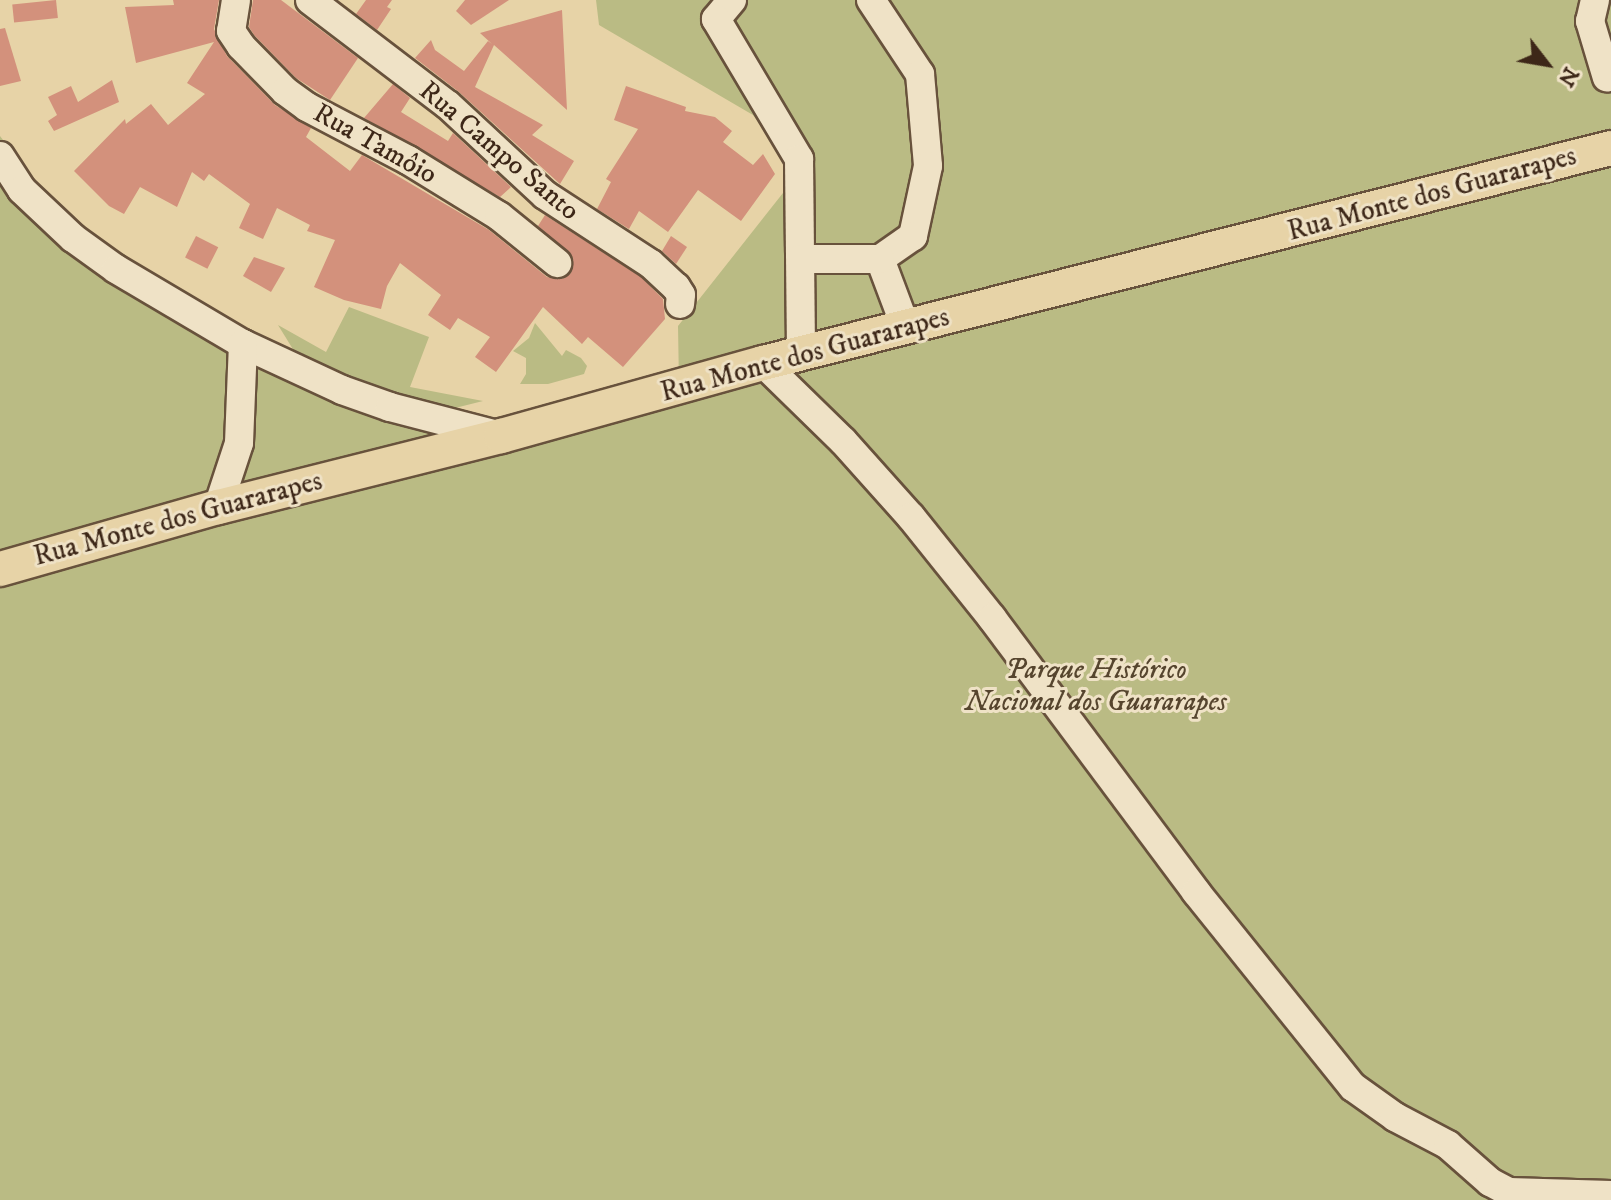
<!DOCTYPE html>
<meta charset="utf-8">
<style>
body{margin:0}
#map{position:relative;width:1611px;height:1200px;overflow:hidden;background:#e7d3a7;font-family:"IM FELL DW Pica",serif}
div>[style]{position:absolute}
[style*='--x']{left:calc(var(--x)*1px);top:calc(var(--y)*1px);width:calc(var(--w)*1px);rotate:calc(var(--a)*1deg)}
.green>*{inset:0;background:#babb84}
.building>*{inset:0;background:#d3917c;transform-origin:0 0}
.roads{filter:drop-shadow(2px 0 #68523c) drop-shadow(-2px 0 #68523c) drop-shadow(0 2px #68523c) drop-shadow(0 -2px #68523c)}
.minor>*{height:28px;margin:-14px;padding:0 14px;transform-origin:14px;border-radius:14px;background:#efe2c6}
.major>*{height:34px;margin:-17px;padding:0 17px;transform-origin:17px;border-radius:17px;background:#e7d3a7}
span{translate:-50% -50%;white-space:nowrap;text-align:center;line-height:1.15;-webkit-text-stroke:6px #efe2c6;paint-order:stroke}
.street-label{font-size:28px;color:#3d2718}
.park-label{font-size:28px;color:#56452e;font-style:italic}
.north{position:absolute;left:1507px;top:24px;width:80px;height:80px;-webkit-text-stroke:6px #efe2c6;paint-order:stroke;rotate:121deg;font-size:22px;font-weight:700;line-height:32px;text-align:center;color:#3d2718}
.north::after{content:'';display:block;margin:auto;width:28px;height:36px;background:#3d2718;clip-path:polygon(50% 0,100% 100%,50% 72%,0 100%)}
</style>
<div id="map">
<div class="green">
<i style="clip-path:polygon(596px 0,1611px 0,1611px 1200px,0 1200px,0 136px,38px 186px,90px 237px,162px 290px,299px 359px,278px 325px,326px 352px,349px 307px,429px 337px,410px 387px,483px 401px,423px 416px,501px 436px,679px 385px,678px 326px,798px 174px,753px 115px,599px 25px)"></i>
<i style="clip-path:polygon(535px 323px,562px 356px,566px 350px,581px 358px,587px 366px,584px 374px,548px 384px,520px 384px,526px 374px,526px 358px,513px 351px,529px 338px)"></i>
</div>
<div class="building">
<i style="left:56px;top:0;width:18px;height:44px;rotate:84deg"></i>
<i style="clip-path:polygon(173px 0,219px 0,214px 29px,227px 56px,275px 105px,311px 128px,306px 137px,350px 171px,362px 155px,489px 230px,547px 277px,562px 279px,571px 273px,573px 258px,538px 226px,545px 215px,641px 277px,663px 299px,665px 319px,623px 367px,588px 337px,582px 344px,543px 307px,496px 372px,475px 357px,490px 337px,458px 318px,450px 330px,428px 315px,441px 295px,400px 263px,387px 286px,381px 309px,344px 300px,314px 287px,335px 240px,307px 231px,310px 225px,277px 208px,263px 239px,239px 228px,250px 204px,209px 174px,204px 181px,192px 172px,177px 207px,140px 187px,124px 214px,109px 206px,74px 171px,125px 119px,126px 124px,151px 104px,168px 125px,205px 94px,187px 83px,214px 42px,136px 63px,125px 7px,174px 5px)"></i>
<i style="clip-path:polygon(253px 0,281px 0,358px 58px,330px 100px,296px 78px,254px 35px,249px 27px)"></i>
<i style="clip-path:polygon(338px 0,356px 14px,366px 0,392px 0,387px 7px,391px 9px,377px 30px)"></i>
<i style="clip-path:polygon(465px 0,509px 0,471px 25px,456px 11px)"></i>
<i style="clip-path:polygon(562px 10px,567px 110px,494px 45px,475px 87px,543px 125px,532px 135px,574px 161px,560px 184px,459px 92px,415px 58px,431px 40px,435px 50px,464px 71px,488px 41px,492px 44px,480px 33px)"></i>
<i style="clip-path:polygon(5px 28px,21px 81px,0 86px,0 29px)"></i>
<i style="clip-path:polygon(112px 80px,119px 102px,54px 131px,48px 121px,57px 115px,48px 97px,71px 86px,78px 102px)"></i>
<i style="clip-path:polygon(393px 84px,410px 98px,401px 112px,448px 141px,453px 133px,511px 187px,500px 197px,364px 118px)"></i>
<i style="clip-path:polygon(626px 86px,686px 107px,685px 111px,715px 117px,732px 131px,723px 142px,753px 165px,763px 154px,775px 174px,741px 221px,698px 190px,668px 232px,639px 211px,629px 229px,597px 209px,611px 182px,606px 179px,638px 129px,614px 120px)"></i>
<i style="left:196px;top:236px;width:25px;height:24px;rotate:27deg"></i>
<i style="clip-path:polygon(671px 236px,687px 247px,676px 264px,662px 251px)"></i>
<i style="clip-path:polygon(254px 257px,285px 268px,271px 292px,243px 276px)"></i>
</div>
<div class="roads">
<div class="minor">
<i style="--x:236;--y:0;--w:31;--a:99"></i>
<i style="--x:231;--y:31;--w:18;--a:56"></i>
<i style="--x:241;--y:46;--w:63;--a:45.6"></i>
<i style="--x:285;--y:91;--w:27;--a:36"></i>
<i style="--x:307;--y:107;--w:114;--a:27.7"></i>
<i style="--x:408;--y:160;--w:107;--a:31.6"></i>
<i style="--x:499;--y:216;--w:75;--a:39"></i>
<i style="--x:310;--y:0;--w:173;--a:37.3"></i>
<i style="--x:448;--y:105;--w:132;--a:42.9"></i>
<i style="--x:545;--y:195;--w:126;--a:33.1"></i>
<i style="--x:651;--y:264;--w:34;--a:43"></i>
<i style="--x:676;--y:287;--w:9;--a:58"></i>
<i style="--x:681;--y:295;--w:9;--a:96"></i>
<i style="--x:732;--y:0;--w:25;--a:130"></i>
<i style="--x:716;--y:19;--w:163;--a:59.3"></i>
<i style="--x:799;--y:159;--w:195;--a:89.4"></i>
<i style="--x:871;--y:0;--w:89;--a:56.5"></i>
<i style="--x:920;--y:74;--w:92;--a:85"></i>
<i style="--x:928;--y:166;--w:72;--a:102.1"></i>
<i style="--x:913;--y:236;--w:40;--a:145.1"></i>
<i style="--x:880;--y:259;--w:74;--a:69.4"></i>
<i style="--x:1595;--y:0;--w:22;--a:103"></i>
<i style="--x:1590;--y:21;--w:59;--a:73.4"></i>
<i style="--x:0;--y:156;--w:40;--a:57.1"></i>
<i style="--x:22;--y:190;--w:70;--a:43.3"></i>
<i style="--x:73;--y:238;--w:53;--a:35.8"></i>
<i style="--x:116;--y:269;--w:147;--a:30.6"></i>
<i style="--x:243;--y:344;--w:109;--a:24.9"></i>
<i style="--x:342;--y:390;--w:51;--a:19.5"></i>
<i style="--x:390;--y:407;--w:115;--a:14.6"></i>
<i style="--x:801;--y:259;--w:79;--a:0"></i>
<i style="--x:763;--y:363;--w:112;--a:44.3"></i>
<i style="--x:843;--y:441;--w:102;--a:48.2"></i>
<i style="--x:911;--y:517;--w:129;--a:51.3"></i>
<i style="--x:992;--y:618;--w:342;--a:53.3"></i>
<i style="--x:1196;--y:892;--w:250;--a:51.2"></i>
<i style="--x:1353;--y:1087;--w:52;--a:35.5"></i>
<i style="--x:1395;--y:1117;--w:60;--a:27.8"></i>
<i style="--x:1448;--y:1145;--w:56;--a:41.4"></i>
<i style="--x:1490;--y:1182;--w:21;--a:28"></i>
<i style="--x:1509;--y:1192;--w:102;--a:1.7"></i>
<i style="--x:218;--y:507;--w:67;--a:-71.8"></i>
<i style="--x:239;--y:443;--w:99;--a:-87.7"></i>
</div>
<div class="major">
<i style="--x:0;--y:569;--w:227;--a:-15.9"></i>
<i style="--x:218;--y:507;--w:292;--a:-14.1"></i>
<i style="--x:501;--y:436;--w:272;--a:-15.6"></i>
<i style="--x:763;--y:363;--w:875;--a:-14.23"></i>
</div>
</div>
<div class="street-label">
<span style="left:375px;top:144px;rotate:29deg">Rua Tamôio</span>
<span style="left:499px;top:151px;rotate:40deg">Rua Campo Santo</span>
<span style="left:1432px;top:194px;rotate:-15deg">Rua Monte dos Guararapes</span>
<span style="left:805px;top:355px;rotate:-15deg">Rua Monte dos Guararapes</span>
<span style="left:178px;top:519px;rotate:-15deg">Rua Monte dos Guararapes</span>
</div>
<div class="park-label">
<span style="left:1096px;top:686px">Parque Histórico<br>Nacional dos Guararapes</span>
</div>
<div class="north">N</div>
</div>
